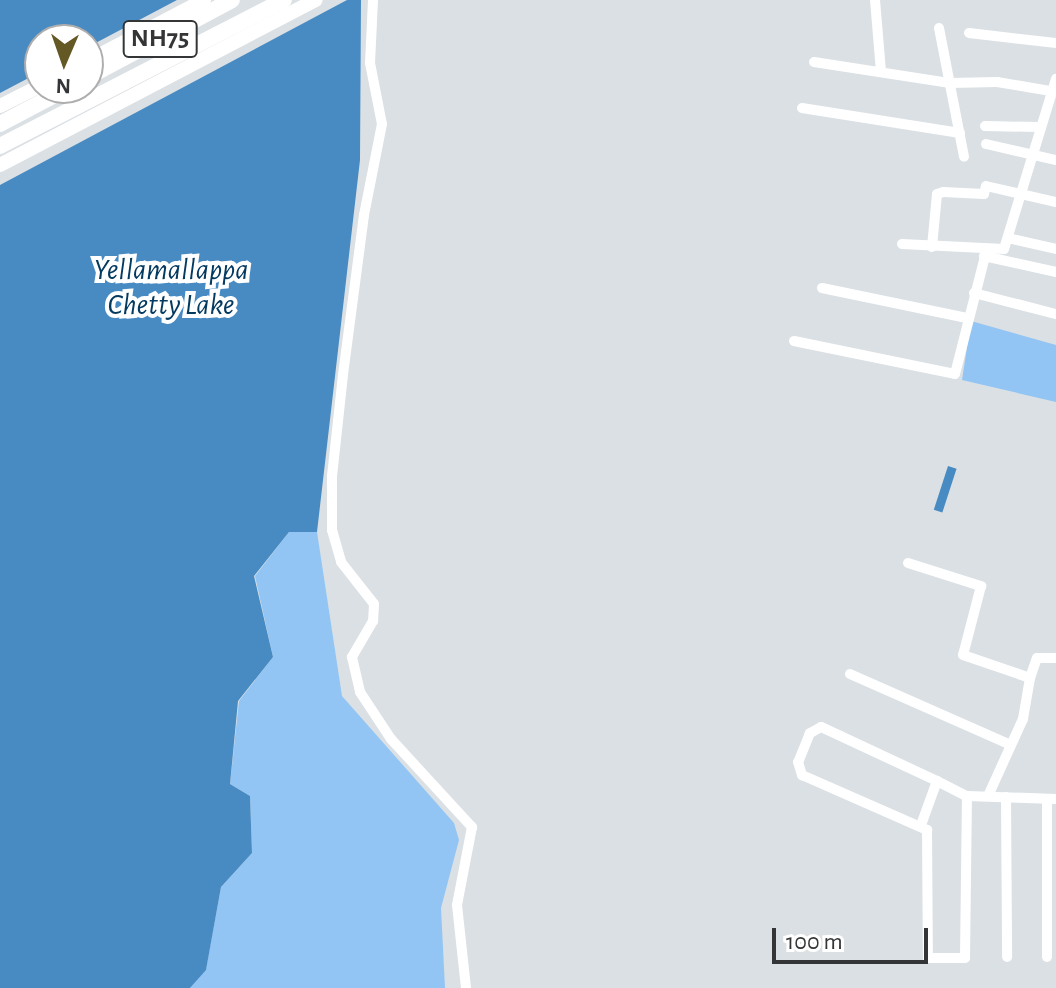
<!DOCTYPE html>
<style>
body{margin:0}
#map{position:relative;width:1056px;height:988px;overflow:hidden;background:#dbe0e4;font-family:"Alegreya Sans",sans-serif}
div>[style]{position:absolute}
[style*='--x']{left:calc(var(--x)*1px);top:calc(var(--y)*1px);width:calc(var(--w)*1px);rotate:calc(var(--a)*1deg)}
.green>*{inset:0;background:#92c5f3}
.water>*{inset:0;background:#488ac2;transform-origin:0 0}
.minor>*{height:10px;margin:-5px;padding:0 5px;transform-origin:5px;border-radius:5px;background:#fff}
.major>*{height:14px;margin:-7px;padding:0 7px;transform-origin:7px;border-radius:7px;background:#fff}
.highway>*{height:16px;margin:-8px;padding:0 8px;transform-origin:8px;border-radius:8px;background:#fff}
span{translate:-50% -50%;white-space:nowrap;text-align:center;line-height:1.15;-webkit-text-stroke:8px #fff;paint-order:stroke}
.shield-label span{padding:2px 6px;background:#fff;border:2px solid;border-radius:6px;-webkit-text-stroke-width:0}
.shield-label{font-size:26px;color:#343537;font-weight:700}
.water-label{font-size:30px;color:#053a60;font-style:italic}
.north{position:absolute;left:24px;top:24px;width:80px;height:80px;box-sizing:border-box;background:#fff;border:2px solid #aeaeaf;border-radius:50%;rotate:182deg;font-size:22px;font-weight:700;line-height:32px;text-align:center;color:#343537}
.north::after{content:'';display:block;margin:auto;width:28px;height:36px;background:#645824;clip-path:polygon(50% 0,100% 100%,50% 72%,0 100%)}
.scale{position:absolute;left:772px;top:928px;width:156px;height:36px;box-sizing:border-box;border:4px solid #343537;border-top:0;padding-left:10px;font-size:24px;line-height:28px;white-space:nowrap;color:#343537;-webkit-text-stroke:6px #fff;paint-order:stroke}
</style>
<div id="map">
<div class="green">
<i style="clip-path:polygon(971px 321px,1056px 345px,1056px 402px,962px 380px)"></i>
<i style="clip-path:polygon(289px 532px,317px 532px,342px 696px,454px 823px,459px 840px,441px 908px,445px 988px,190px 988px,206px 969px,221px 887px,252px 853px,250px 796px,230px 784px,239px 701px,273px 657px,255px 576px)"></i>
</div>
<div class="water">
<i style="clip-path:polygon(0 0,177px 0,88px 47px,88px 40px,40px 40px,40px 72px,0 93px)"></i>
<i style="clip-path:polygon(347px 0,361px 0,360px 160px,317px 532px,289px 532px,254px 576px,273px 657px,238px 701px,230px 784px,250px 796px,252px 853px,221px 887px,206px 970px,190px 988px,0 988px,0 185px)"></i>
<i style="left:948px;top:466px;width:9px;height:46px;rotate:18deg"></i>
</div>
<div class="minor">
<i style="--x:373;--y:0;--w:63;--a:92.7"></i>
<i style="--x:370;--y:63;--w:62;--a:78.9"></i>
<i style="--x:382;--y:124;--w:93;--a:101.2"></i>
<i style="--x:364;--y:215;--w:161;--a:97.5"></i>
<i style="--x:343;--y:375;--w:102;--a:96.2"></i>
<i style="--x:332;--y:476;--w:54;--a:90"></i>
<i style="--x:332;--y:530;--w:33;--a:74"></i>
<i style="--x:341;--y:562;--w:53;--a:51.8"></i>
<i style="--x:374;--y:604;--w:17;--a:93"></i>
<i style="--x:373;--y:621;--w:42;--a:120.3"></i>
<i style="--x:352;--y:657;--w:36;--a:77"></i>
<i style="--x:360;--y:692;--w:56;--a:56.6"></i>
<i style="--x:391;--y:739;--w:120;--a:47.4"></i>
<i style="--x:472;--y:827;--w:79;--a:100.9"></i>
<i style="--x:457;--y:905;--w:83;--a:83.8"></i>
<i style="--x:875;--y:0;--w:72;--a:85.2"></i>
<i style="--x:939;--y:28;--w:131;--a:79"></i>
<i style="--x:969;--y:33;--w:88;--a:6.6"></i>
<i style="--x:814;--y:62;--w:138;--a:8.8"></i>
<i style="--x:950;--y:83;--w:47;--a:-1.2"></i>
<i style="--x:997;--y:82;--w:55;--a:9.5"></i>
<i style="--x:802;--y:108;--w:160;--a:9"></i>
<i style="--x:985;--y:126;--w:53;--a:1.1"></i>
<i style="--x:986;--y:144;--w:72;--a:12.9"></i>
<i style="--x:1008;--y:238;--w:49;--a:12.9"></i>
<i style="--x:902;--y:244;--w:102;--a:2.8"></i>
<i style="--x:1004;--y:249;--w:178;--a:-73"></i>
<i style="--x:932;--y:247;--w:53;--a:-84.6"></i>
<i style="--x:937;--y:194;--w:6;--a:-18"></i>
<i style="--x:943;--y:192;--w:41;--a:2.8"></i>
<i style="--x:984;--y:194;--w:8;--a:-76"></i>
<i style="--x:986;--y:186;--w:72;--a:12.9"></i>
<i style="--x:984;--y:256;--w:74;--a:12.5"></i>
<i style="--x:822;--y:288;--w:148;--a:11.7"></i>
<i style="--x:974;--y:293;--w:85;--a:14.4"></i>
<i style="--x:794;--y:341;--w:164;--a:11.6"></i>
<i style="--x:955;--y:374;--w:126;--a:-75.7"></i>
<i style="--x:908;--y:563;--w:77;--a:17.5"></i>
<i style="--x:981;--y:586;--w:71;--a:104.6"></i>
<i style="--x:963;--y:655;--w:71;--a:18.9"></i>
<i style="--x:1030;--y:678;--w:21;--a:-71"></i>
<i style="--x:1037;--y:658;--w:19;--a:0"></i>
<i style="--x:850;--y:674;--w:174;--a:23.8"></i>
<i style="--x:937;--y:781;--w:34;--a:27"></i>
<i style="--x:967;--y:796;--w:89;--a:1.9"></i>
<i style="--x:988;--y:796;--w:85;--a:-65.6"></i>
<i style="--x:1023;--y:719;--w:42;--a:-80.3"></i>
<i style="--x:1006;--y:797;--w:160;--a:89.6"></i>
<i style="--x:921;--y:825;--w:47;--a:-70"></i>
<i style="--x:937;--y:781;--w:128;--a:-155"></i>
<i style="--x:821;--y:727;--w:13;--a:151"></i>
<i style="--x:810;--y:733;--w:31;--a:112"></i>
<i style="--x:798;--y:762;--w:14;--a:73"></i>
<i style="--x:802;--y:775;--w:137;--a:23.7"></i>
<i style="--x:927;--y:830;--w:128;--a:89.6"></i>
<i style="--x:928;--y:958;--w:37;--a:0"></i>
<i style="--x:965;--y:958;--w:162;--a:-89.3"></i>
<i style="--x:1047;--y:957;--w:158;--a:-90"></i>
</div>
<div class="major">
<i style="--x:88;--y:61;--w:131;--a:-27.7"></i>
<i style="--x:0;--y:106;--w:45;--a:-26.6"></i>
<i style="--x:0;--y:165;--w:356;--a:-27.6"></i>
</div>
<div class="highway">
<i style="--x:88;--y:77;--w:163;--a:-28.1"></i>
<i style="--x:0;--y:124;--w:77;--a:-27.9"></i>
<i style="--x:0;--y:146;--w:319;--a:-27.2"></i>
</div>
<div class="shield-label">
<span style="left:160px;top:39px">NH75</span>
</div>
<div class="water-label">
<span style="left:171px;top:287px">Yellamallappa<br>Chetty Lake</span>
</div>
<div class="north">N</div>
<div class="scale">100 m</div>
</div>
